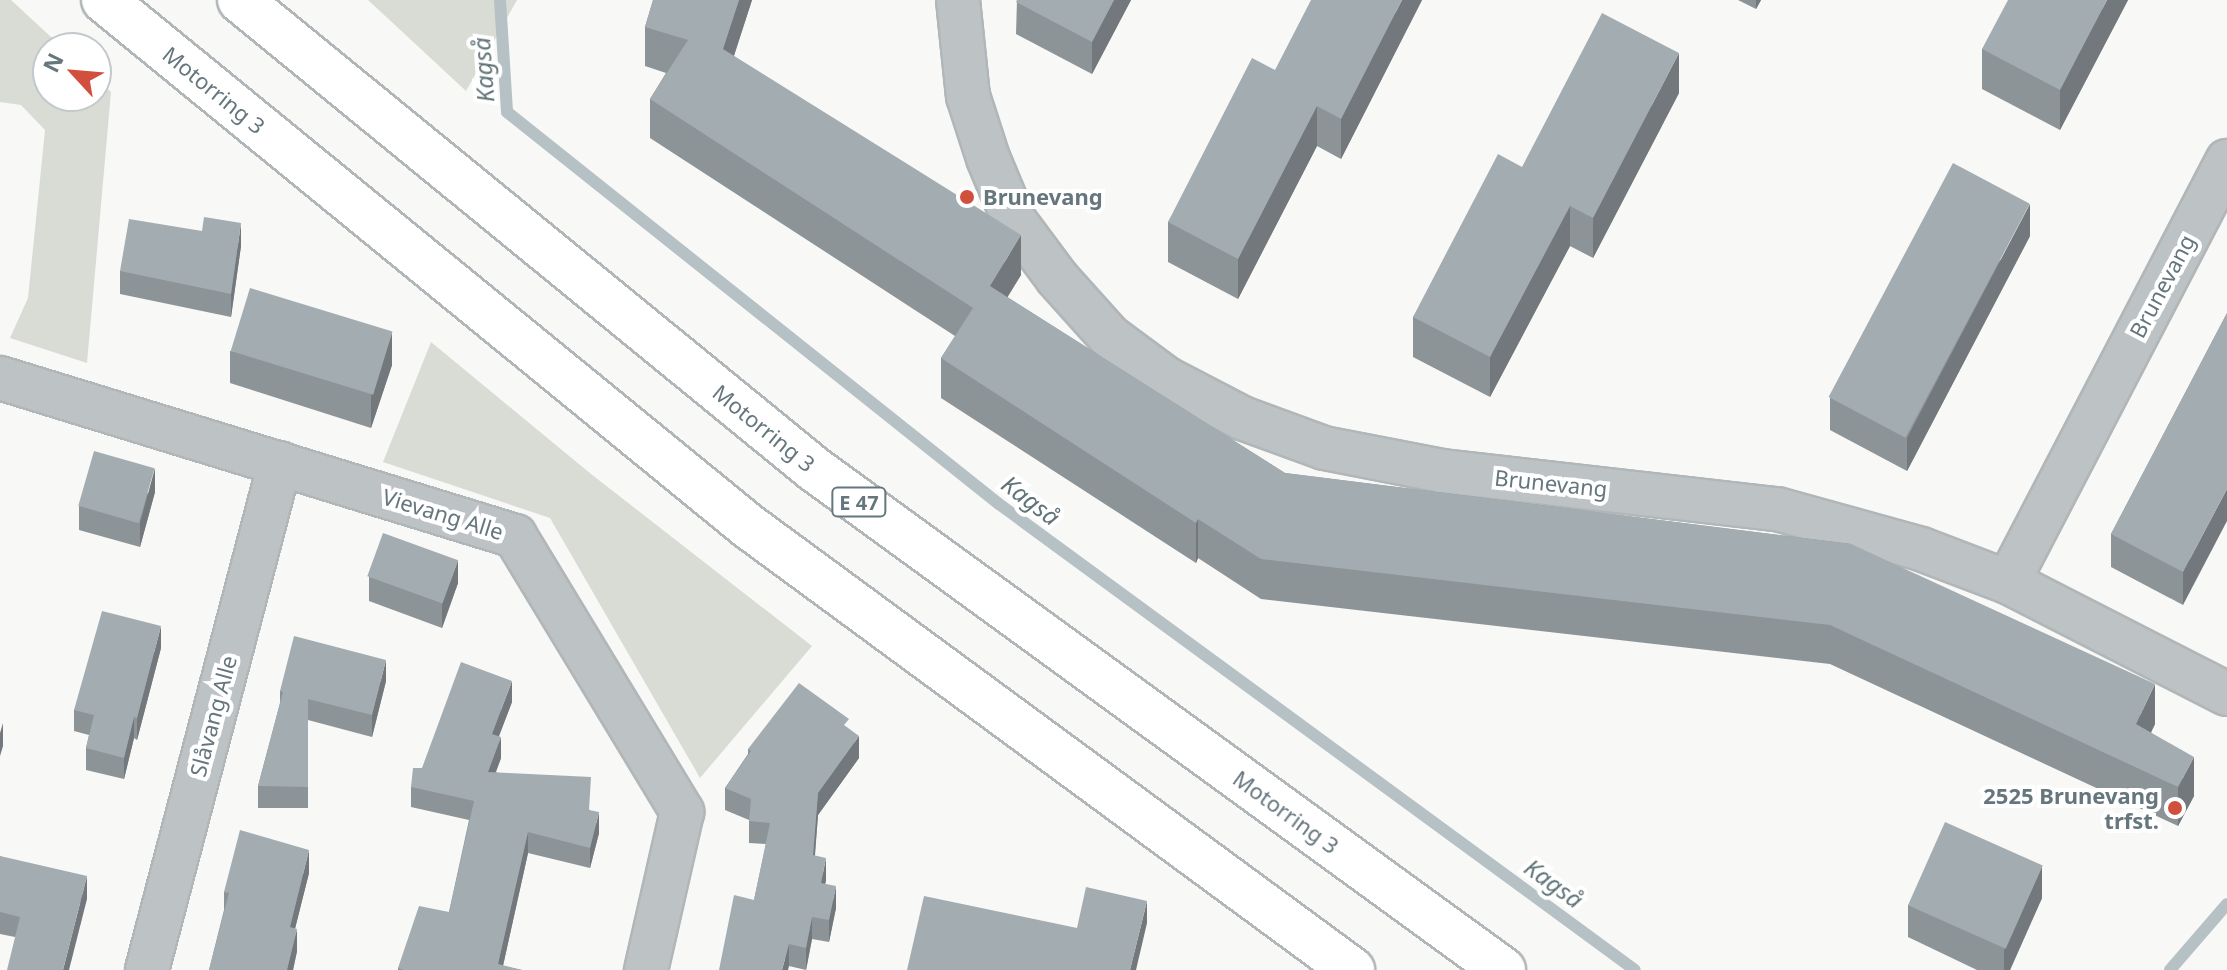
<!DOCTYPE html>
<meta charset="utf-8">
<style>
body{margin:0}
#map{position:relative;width:2227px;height:970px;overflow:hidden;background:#f8f8f6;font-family:"Noto Sans",sans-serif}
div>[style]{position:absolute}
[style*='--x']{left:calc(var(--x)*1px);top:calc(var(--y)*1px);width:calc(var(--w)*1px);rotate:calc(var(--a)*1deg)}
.green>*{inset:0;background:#d9dcd5}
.stream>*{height:12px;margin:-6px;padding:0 6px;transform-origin:6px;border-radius:6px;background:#b5c1c4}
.roads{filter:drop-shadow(2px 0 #b1b6b8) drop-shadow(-2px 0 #b1b6b8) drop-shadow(0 2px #b1b6b8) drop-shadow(0 -2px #b1b6b8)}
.minor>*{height:42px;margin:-21px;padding:0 21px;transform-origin:21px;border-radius:21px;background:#bdc2c5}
.highway>*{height:44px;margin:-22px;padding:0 22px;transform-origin:22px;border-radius:22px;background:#fff}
.wall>*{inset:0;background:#8c9497}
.shaded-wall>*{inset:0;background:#72787b}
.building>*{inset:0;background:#a3acb0;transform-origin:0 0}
.dots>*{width:22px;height:22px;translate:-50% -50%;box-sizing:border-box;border:4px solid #fff;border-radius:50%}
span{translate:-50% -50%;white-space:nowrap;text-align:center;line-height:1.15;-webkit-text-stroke:8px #fff;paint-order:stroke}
.shield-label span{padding:2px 6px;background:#fff;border:2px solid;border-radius:6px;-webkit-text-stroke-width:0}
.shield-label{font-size:20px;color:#66767d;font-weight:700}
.street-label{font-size:22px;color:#66767d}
.poi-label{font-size:22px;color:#66767d;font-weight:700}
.left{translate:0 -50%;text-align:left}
.right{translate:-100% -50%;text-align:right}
.water-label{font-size:24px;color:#607478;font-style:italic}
.north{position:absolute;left:32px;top:32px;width:80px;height:80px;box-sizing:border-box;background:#fff;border:2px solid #c2c8cb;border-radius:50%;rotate:296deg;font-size:22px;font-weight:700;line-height:32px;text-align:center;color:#66767d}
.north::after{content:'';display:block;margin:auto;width:28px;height:36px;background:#d1503d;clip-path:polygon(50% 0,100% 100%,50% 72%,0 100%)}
</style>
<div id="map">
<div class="green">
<i style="clip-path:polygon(0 0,11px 0,63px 48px,48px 48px,48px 96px,96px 96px,96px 78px,111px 92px,87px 363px,10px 338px,28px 298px,45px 130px,21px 105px,0 102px)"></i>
<i style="clip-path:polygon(368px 0,517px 0,466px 91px)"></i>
<i style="clip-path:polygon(431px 342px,591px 474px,812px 646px,700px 778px,550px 518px,383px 462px)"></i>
</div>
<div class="stream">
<i style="--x:500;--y:0;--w:112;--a:86.4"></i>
<i style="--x:507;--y:112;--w:629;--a:38.55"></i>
<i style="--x:999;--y:504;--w:788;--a:36.23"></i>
<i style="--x:2170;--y:970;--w:87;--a:-49.2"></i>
</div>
<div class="roads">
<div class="minor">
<i style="--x:958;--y:0;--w:97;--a:84.1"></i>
<i style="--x:968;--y:96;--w:65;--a:72.1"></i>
<i style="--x:988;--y:158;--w:67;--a:67.2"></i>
<i style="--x:1014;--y:220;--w:72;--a:53.4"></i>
<i style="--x:1057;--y:278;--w:79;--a:48.1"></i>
<i style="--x:1110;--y:337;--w:71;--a:36.4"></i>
<i style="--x:1167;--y:379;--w:85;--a:27.5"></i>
<i style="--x:1242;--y:418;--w:87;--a:20.1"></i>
<i style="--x:1324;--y:448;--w:120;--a:11"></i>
<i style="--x:1442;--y:471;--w:337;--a:6.5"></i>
<i style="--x:1777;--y:509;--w:149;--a:15.5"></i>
<i style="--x:1921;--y:549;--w:93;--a:20.8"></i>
<i style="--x:2008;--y:582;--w:246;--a:27.1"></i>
<i style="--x:0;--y:378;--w:539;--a:17.06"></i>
<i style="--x:515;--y:536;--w:323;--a:58.8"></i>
<i style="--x:682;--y:812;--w:162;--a:102.8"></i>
<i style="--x:2008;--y:582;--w:475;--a:-62.5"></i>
<i style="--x:147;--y:970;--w:524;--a:-75.3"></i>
</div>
<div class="highway">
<i style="--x:104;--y:0;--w:832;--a:39.24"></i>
<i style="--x:748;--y:526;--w:750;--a:36.32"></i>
<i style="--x:240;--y:0;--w:741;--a:39.25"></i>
<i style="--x:814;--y:469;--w:852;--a:36.02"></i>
</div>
</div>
<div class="wall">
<i style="clip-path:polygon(653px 0,752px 0,734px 56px,1021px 275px,1007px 297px,1285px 473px,1851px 544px,2155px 724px,2151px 732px,2194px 796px,2178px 826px,1830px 664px,1261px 599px,1198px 558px,1196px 563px,941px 398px,941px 358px,955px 336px,650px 138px,650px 99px,666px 73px,645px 66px,645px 27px)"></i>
<i style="clip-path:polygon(1017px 0,1131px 0,1092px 74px,1016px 34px)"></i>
<i style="clip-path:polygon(1422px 0,1341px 159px,1317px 146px,1238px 299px,1168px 262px,1168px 222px,1275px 70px)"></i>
<i style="clip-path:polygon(1738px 0,1761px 0,1756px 9px)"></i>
<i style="clip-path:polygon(2128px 0,2060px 130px,1982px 89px,1982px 49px)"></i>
<i style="clip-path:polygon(1679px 93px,1593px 258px,1570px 246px,1490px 397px,1413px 357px,1413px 317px,1522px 167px)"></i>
<i style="clip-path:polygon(2030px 236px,1907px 471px,1830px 430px,1830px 398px)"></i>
<i style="clip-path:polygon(241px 246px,231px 317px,120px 294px,120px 271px)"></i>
<i style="clip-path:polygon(2227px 313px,2183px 605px,2111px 567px,2111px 534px)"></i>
<i style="clip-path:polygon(230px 351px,392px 365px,371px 428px,230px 383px)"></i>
<i style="clip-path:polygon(155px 492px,140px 547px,79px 530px,79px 506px)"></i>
<i style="clip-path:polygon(369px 577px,458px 583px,442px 628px,369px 601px)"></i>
<i style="clip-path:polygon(161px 648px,137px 740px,134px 738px,124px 779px,86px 770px,86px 748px,89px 735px,74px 731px,74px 710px)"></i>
<i style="clip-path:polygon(386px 681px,372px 737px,308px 720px,308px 808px,258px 808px,258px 786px,280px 703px,280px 691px)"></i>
<i style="clip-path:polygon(512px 702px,499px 736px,501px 758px,496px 772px,590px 810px,599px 833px,590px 868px,528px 853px,503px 966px,522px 970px,398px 970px,398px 968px,449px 912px,469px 820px,411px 807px,411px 787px,422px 768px)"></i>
<i style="clip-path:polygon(849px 729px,859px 758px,818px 815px,815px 856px,826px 880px,825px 884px,836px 908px,829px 942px,812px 939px,806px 970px,789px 966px,754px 900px,766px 844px,749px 843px,749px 820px,725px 810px,725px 788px,748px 754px,748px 749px)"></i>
<i style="clip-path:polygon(0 856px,87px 899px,15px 937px,0 934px)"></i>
<i style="clip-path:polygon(309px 873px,295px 928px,297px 951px,293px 970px,209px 970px,224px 910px,224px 892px)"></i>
<i style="clip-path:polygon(2042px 898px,2010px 970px,1977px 970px,1908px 937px,1908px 905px)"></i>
</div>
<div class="shaded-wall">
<i style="clip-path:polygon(739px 0,752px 0,723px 89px,723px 49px)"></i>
<i style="clip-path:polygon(1114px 0,1131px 0,1092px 74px,1092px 42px)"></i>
<i style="clip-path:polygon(1402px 0,1422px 0,1341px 159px,1341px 119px)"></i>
<i style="clip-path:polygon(1756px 0,1761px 0,1756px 9px)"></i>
<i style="clip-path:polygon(2107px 0,2128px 0,2060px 130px,2060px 90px)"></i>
<i style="clip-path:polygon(1679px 53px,1679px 93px,1593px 258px,1593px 218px)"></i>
<i style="clip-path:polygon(1317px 106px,1317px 146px,1238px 299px,1238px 259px)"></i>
<i style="clip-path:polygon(2030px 204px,2030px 236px,1907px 471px,1907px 438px)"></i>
<i style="clip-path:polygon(1570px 206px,1570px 246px,1490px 397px,1490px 357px)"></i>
<i style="clip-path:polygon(241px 223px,241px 246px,231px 317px,231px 294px)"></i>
<i style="clip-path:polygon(1021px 235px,1021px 275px,990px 326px,990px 286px)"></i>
<i style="clip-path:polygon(392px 332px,392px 365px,371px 428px,371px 396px)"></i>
<i style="clip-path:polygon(155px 468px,155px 492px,140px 547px,140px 523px)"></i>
<i style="clip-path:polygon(2227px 489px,2227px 521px,2183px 605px,2183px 572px)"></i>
<i style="clip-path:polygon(1198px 519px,1198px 558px,1196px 563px,1196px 523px)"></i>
<i style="clip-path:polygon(458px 560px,458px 583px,442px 628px,442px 604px)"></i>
<i style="clip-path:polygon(161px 626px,161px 648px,137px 740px,137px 718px)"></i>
<i style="clip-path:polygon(386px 660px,386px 681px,372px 737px,372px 715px)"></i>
<i style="clip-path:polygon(512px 681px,512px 702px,492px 754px,492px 734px)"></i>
<i style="clip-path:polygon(2155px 684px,2155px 724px,2136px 764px,2136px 724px)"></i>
<i style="clip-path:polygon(134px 717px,134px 738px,124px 779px,124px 758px)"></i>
<i style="clip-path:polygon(3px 723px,3px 746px,0 756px,0 733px)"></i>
<i style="clip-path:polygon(859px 736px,859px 758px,818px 815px,813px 877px,813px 855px,818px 793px)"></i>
<i style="clip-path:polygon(501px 737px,501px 758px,488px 792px,488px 772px)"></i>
<i style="clip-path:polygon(2194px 757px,2194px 796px,2178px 826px,2178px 787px)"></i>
<i style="clip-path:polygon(599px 812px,599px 833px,590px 868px,590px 848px)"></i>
<i style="clip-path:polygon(528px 832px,528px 853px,502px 970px,498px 964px)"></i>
<i style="clip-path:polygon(309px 850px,309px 873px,290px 949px,290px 927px)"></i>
<i style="clip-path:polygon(826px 858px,826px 880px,821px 905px,821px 883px)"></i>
<i style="clip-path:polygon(2042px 866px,2042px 898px,2010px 970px,2004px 970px,2004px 950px)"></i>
<i style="clip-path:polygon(87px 876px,87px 899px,69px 970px,63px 970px)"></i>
<i style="clip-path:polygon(836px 886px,836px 908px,829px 942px,829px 920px)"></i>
<i style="clip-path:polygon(1147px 901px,1147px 923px,1136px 970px,1130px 970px)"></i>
<i style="clip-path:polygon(812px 917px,812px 939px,806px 970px,806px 948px)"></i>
<i style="clip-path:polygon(297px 929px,297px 951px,293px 970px,287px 970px)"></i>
<i style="clip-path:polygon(789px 944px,789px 966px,788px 970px,782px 970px)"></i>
</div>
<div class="building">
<i style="clip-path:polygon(653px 0,739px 0,723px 49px,1021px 235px,990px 286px,1285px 473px,1851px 544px,2155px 684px,2136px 724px,2194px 757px,2178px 787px,1830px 625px,1261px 559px,1198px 519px,1196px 523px,941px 358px,973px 308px,650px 99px,688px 40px,645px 27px)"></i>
<i style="clip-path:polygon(1017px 0,1114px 0,1092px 42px,1016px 2px)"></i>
<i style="clip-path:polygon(1311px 0,1402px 0,1341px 119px,1317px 106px,1238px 259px,1168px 222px,1252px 58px,1275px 70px)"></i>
<i style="clip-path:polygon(2008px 0,2107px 0,2060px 90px,1982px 49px)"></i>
<i style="clip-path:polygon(1602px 13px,1679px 53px,1593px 218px,1570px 206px,1490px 357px,1413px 317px,1498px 154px,1522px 167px)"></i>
<i style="left:1953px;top:163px;width:87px;height:265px;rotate:28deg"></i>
<i style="clip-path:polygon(204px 217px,241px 223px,231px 294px,120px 271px,129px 219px,202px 231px)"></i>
<i style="left:250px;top:288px;width:149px;height:66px;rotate:17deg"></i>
<i style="clip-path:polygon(2227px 313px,2227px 489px,2183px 572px,2111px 534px)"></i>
<i style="left:94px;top:451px;width:63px;height:57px;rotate:16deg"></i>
<i style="left:383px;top:533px;width:80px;height:46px;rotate:20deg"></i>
<i style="clip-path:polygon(102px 611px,161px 626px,137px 718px,134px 717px,124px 758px,86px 748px,94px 715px,74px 710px)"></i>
<i style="clip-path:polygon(294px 636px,386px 660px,372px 715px,308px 699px,308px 787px,258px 786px,283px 692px,280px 691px)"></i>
<i style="clip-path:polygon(461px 662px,512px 681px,492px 734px,501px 737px,488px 772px,591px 777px,589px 810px,599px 812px,590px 848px,528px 832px,498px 964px,522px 970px,403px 970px,398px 968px,419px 906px,449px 912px,474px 801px,411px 787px,413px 768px,422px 768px)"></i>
<i style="clip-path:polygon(799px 683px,849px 719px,844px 725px,859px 736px,818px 793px,813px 855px,826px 858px,821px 883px,836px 886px,829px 920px,812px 917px,806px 948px,789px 944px,782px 970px,719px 970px,734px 895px,754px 900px,770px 823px,749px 821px,751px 799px,725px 788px,751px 751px,748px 749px)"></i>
<i style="left:1945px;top:822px;width:107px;height:91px;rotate:24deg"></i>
<i style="clip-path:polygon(240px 830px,309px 850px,290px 927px,297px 929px,287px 970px,209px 970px,229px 893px,224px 892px)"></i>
<i style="clip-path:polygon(0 856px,87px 876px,63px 970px,7px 970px,20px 917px,0 912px)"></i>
<i style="clip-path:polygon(1086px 887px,1147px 901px,1130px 970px,907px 970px,924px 896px,1077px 928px)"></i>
</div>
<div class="dots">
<i style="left:967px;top:197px;background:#d1503d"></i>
<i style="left:2175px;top:808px;background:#d1503d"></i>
</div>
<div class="shield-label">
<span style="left:859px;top:502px">E 47</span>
</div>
<div class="street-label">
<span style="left:214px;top:90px;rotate:39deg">Motorring 3</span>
<span style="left:2162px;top:286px;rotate:-62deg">Brunevang</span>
<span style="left:764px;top:428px;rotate:39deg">Motorring 3</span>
<span style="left:1551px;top:483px;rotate:6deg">Brunevang</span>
<span style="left:443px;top:514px;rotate:17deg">Vievang Alle</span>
<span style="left:213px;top:716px;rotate:-75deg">Slåvang Alle</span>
<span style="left:1286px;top:812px;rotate:36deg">Motorring 3</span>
</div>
<div class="poi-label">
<span class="left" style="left:983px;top:197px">Brunevang</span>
<span class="right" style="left:2159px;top:808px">2525 Brunevang<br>trfst.</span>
</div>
<div class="water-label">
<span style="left:483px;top:70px;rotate:-94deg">Kagså</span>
<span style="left:1031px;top:500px;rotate:37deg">Kagså</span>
<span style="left:1554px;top:883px;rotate:36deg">Kagså</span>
</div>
<div class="north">N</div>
</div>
